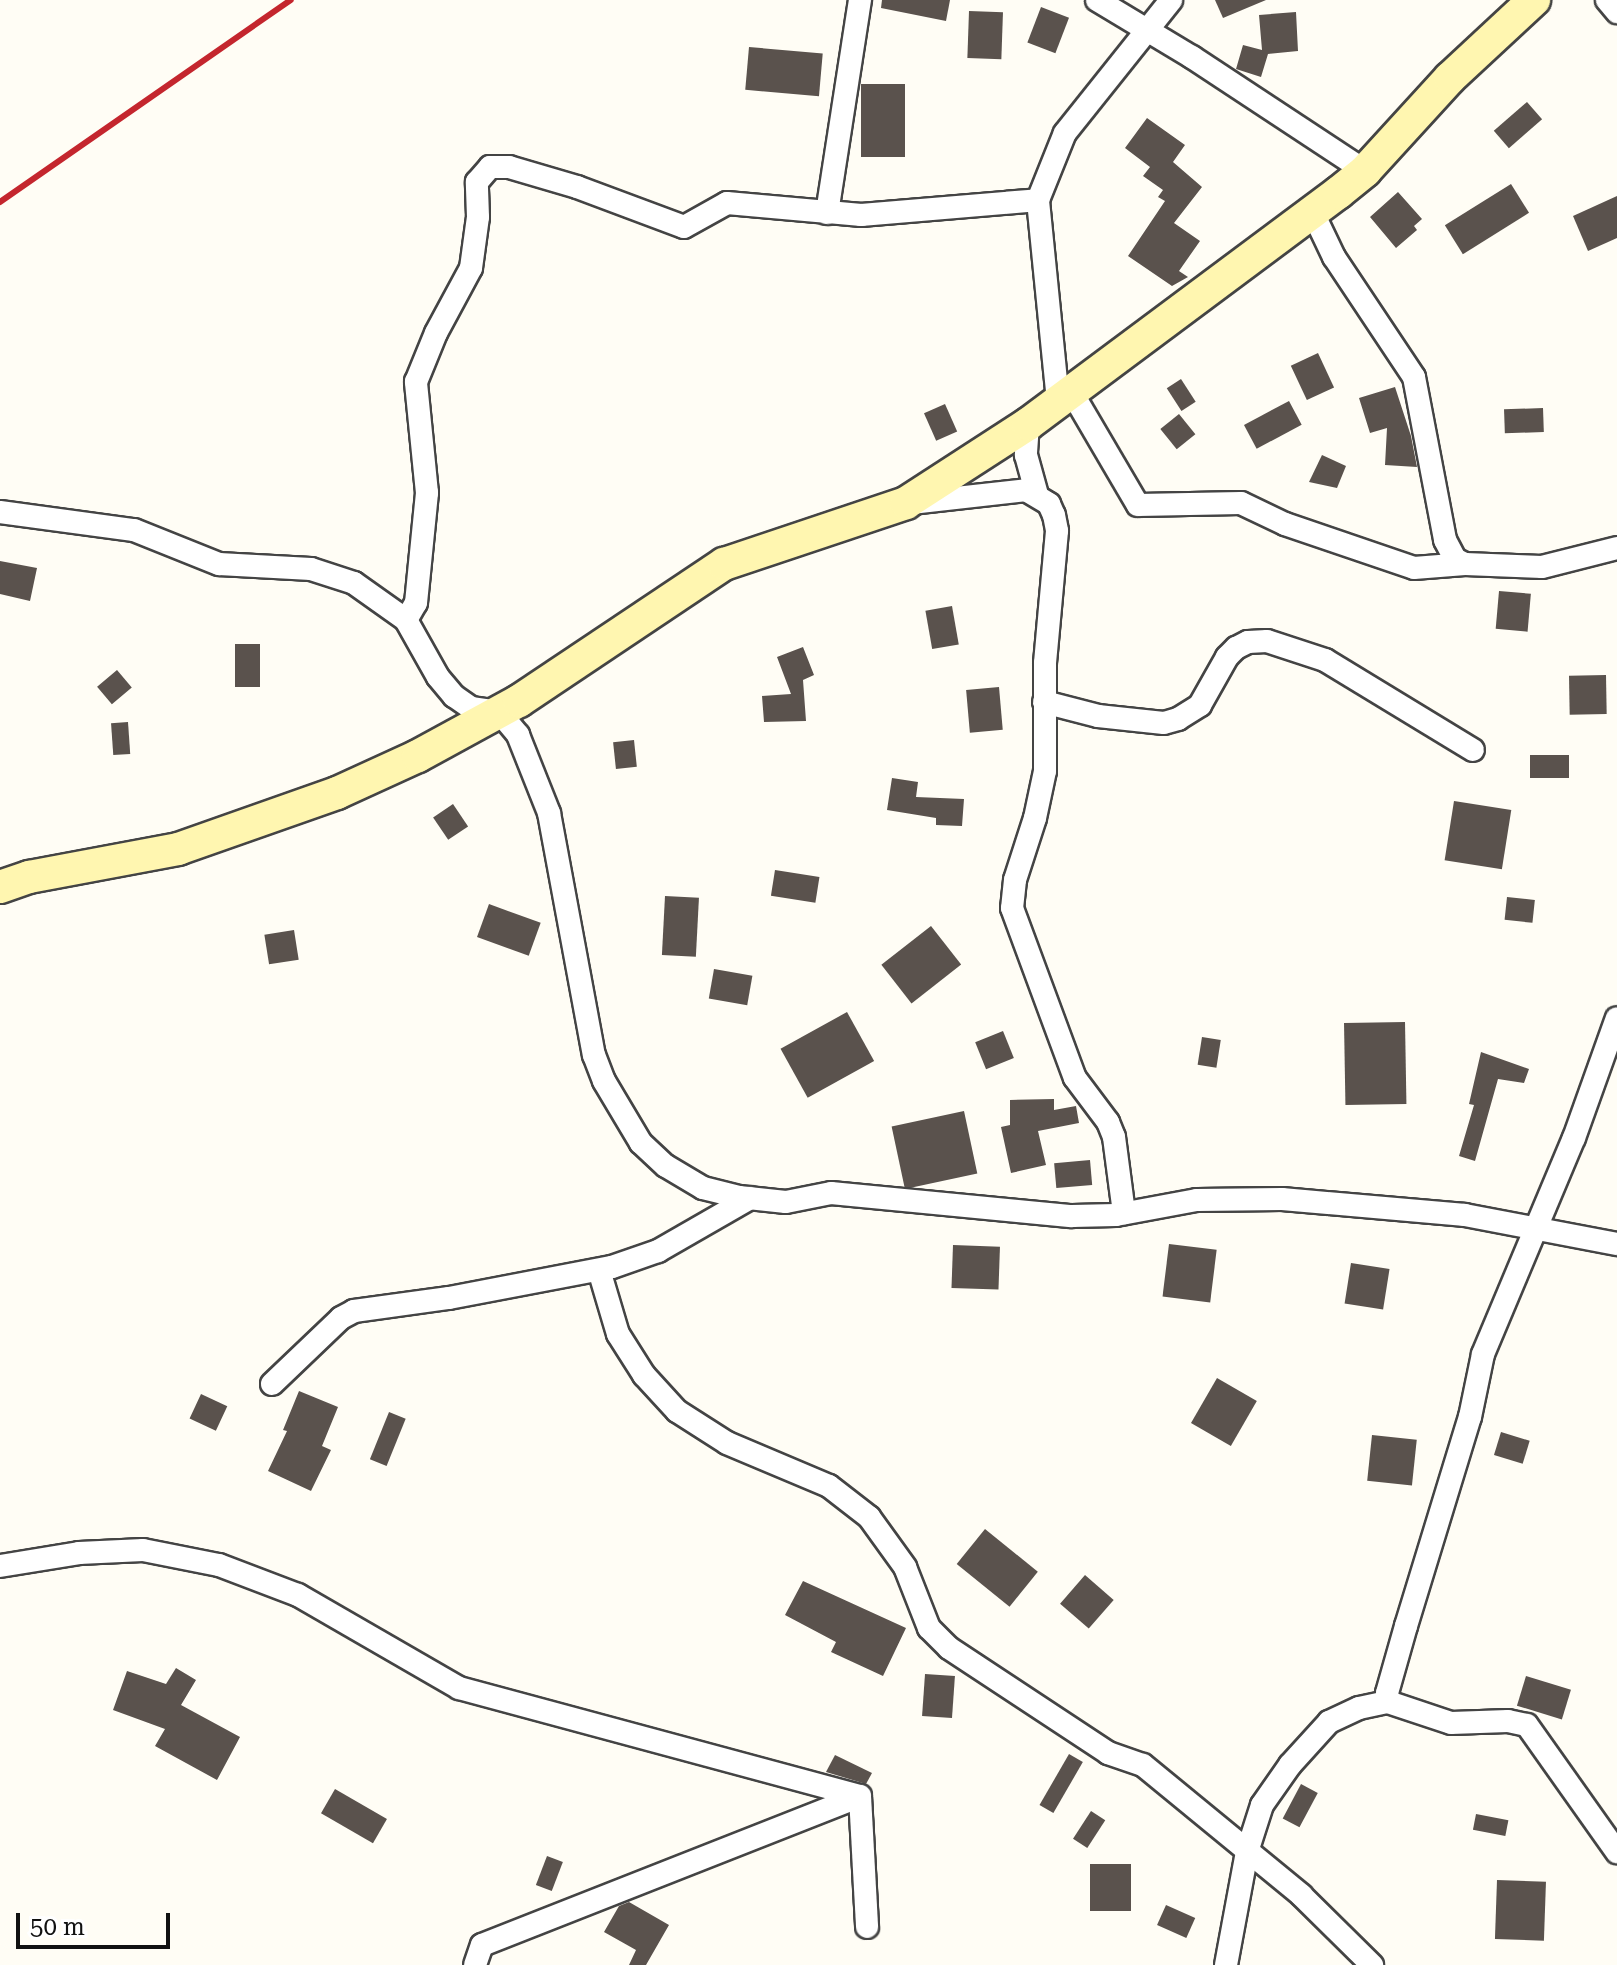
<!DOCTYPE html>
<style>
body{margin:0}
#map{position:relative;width:1617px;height:1965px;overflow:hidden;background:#fffdf5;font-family:"Roboto Serif",serif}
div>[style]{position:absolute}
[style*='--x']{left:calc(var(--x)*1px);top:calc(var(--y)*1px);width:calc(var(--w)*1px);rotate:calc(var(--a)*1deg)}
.building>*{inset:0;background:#5a524d;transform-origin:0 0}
.roads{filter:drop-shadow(2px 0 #444) drop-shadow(-2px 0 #444) drop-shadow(0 2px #444) drop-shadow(0 -2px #444)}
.street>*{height:22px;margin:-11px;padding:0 11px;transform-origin:11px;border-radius:11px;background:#fff}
.secondary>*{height:32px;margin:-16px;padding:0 16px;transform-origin:16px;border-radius:16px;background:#fff6b0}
.rail>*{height:6px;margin:-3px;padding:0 3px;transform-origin:3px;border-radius:3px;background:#c4262e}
span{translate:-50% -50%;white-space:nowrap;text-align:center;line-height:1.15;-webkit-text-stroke:8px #fff;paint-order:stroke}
.scale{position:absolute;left:16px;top:1913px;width:154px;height:36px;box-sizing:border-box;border:4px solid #111;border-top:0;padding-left:10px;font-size:24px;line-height:28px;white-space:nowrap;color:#111;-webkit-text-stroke:6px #fff;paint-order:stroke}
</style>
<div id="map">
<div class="building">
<i style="clip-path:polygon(882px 0,950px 0,946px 21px,881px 8px)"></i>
<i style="clip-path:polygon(1215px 0,1266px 0,1223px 18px)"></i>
<i style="left:1041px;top:7px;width:30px;height:38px;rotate:21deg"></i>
<i style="left:969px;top:11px;width:34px;height:47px;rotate:2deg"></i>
<i style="clip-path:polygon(1296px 12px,1298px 51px,1268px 54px,1261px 77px,1236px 69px,1243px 45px,1262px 50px,1259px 15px)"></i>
<i style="left:749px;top:47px;width:74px;height:43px;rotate:5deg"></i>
<i style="left:861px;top:84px;width:44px;height:73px"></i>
<i style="left:1527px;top:102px;width:23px;height:44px;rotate:49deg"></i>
<i style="clip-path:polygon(1147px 118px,1185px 145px,1173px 162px,1202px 187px,1174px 223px,1200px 241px,1179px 271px,1188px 277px,1172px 286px,1128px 256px,1165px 201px,1158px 197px,1163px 190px,1143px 176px,1150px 167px,1125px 148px)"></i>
<i style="left:1511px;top:184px;width:34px;height:78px;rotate:58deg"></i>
<i style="clip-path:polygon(1398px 192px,1422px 219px,1414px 226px,1417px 230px,1396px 248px,1370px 217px)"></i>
<i style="clip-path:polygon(1617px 196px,1617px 238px,1588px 251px,1573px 216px)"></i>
<i style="left:1318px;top:353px;width:38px;height:30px;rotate:65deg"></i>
<i style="left:1181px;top:379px;width:27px;height:17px;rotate:57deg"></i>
<i style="clip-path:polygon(1395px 387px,1411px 436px,1417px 467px,1385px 465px,1387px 428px,1370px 433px,1359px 398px)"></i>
<i style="left:1289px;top:401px;width:27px;height:51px;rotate:62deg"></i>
<i style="left:945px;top:404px;width:30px;height:23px;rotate:66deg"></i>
<i style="left:1543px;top:408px;width:24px;height:39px;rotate:88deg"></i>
<i style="left:1179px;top:414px;width:26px;height:24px;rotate:51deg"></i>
<i style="clip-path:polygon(1322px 455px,1346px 466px,1337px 488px,1309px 482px)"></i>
<i style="clip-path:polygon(0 561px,37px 568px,30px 601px,0 594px)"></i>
<i style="left:1499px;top:591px;width:32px;height:38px;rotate:5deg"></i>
<i style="left:952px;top:606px;width:39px;height:27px;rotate:80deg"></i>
<i style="left:235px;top:644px;width:25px;height:43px"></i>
<i style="clip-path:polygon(803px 647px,814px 675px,803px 680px,806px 721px,764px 722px,762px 696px,791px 694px,777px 657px)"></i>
<i style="left:117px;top:670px;width:23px;height:26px;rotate:50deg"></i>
<i style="left:1606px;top:675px;width:39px;height:37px;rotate:89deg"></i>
<i style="left:999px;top:687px;width:43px;height:33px;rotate:85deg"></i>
<i style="left:128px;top:722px;width:32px;height:17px;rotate:86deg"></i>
<i style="left:634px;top:740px;width:27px;height:21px;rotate:84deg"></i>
<i style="left:1530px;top:755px;width:39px;height:23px"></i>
<i style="clip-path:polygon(892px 778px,918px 782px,916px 797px,964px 799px,962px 826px,936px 825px,936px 818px,887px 810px)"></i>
<i style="left:1454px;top:801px;width:58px;height:60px;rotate:9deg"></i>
<i style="left:453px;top:804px;width:27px;height:24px;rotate:56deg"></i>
<i style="left:775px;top:870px;width:45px;height:26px;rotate:9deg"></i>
<i style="left:665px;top:896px;width:34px;height:59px;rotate:3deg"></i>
<i style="left:1507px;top:897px;width:28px;height:23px;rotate:6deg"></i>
<i style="left:489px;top:904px;width:55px;height:35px;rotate:20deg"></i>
<i style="left:931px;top:926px;width:49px;height:63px;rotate:52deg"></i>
<i style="left:294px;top:930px;width:30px;height:30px;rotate:81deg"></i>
<i style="left:714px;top:969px;width:39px;height:30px;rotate:10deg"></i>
<i style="left:847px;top:1012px;width:56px;height:76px;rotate:61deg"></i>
<i style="left:1405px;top:1022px;width:82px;height:61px;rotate:89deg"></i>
<i style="left:1003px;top:1031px;width:29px;height:30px;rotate:68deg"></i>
<i style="left:1202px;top:1037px;width:19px;height:28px;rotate:9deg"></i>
<i style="clip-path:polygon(1481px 1052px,1529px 1069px,1524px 1083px,1498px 1079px,1475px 1161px,1459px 1156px,1474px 1105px,1469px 1104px)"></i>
<i style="clip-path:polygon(1054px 1099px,1054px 1110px,1076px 1106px,1079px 1123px,1038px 1131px,1046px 1165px,1011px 1173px,1001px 1127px,1010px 1125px,1010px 1100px)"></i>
<i style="left:964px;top:1111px;width:64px;height:74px;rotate:78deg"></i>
<i style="left:1090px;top:1160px;width:25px;height:36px;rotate:85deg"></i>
<i style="left:1169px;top:1244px;width:48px;height:53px;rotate:7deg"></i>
<i style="left:953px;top:1245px;width:47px;height:43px;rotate:2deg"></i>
<i style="left:1351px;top:1263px;width:39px;height:41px;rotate:9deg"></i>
<i style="left:1217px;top:1378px;width:46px;height:52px;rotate:30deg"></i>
<i style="clip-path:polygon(299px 1391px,338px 1407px,322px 1446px,331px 1450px,311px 1491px,268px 1471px,287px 1431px,283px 1430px)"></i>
<i style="left:201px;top:1394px;width:29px;height:27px;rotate:25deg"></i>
<i style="left:389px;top:1412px;width:18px;height:51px;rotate:22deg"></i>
<i style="left:1501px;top:1432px;width:30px;height:24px;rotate:17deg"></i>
<i style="left:1372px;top:1435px;width:45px;height:46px;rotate:6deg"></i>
<i style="left:985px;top:1529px;width:68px;height:45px;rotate:39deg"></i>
<i style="left:1085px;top:1575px;width:38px;height:38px;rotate:41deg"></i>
<i style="clip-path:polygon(803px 1581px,906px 1628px,883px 1676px,831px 1652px,836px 1642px,785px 1615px)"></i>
<i style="clip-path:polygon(176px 1668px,196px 1680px,181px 1705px,240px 1737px,217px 1780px,155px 1746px,165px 1729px,113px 1710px,127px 1671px,166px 1684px)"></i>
<i style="left:925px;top:1674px;width:30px;height:42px;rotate:4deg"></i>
<i style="left:1526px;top:1676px;width:47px;height:31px;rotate:17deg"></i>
<i style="left:1069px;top:1754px;width:16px;height:59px;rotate:30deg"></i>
<i style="clip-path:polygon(835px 1755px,872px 1773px,866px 1784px,826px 1772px)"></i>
<i style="left:1301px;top:1784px;width:19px;height:39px;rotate:28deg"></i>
<i style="left:335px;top:1789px;width:60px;height:28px;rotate:30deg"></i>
<i style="left:1091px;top:1811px;width:17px;height:33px;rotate:33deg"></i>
<i style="left:1476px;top:1814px;width:33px;height:16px;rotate:11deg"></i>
<i style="left:547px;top:1856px;width:17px;height:31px;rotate:21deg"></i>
<i style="left:1090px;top:1864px;width:41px;height:47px"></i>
<i style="left:1497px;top:1880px;width:49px;height:59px;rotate:2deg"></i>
<i style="clip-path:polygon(629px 1902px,669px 1925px,646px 1965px,629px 1965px,636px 1950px,604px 1932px,619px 1906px)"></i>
<i style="left:1166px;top:1905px;width:32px;height:22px;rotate:24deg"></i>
</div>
<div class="roads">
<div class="street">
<i style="--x:1097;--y:0;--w:111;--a:31"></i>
<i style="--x:1192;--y:57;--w:207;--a:33.4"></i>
<i style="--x:1607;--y:0;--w:16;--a:50"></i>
<i style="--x:827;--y:213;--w:216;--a:-81.2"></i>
<i style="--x:1313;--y:213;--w:49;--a:64.5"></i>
<i style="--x:1334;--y:257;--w:144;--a:56.3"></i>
<i style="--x:1414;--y:377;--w:166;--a:79.2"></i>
<i style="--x:1445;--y:540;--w:21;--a:62"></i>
<i style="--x:1455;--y:559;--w:11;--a:27"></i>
<i style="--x:1071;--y:391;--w:132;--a:59.6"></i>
<i style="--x:1138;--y:505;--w:103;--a:-1.1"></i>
<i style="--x:1241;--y:503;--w:49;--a:25.5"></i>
<i style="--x:1285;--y:524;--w:136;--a:18.8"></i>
<i style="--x:1414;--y:568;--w:51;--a:-4.5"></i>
<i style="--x:1465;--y:564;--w:77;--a:2.2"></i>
<i style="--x:1542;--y:567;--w:77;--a:-14.2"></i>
<i style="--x:1058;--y:401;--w:202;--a:-95.7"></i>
<i style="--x:1038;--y:200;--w:72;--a:-68.1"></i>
<i style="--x:1065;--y:133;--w:170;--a:-51.4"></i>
<i style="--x:1028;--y:424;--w:31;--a:94"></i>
<i style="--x:1026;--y:455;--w:41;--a:74.6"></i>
<i style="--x:911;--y:503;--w:116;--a:-6.4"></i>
<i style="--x:1026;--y:490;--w:27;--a:31"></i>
<i style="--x:1049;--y:504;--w:12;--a:66"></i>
<i style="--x:1054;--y:515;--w:16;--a:79"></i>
<i style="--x:1057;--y:531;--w:133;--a:95.2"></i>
<i style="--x:1045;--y:663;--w:108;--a:90"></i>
<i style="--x:1045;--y:771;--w:48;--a:102"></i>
<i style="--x:1035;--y:818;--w:65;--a:107.9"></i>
<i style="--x:1015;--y:880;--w:28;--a:96"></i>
<i style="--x:1012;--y:908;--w:181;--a:69.7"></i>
<i style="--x:1075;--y:1078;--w:55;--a:53.1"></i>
<i style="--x:1108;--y:1122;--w:16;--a:68"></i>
<i style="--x:1114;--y:1137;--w:77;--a:82.5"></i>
<i style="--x:0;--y:512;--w:135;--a:7.7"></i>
<i style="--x:134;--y:530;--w:92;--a:21.8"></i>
<i style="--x:219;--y:564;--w:92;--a:3.1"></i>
<i style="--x:311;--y:569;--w:45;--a:18"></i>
<i style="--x:354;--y:583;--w:64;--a:35.4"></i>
<i style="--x:406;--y:620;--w:65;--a:60.7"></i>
<i style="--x:438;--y:677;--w:25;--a:50"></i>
<i style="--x:454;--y:696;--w:21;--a:35"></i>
<i style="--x:471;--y:708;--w:28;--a:8"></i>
<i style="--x:499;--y:712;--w:30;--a:50"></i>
<i style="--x:518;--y:735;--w:84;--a:68.3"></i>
<i style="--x:549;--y:813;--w:246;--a:79.5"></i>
<i style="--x:594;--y:1055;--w:28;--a:69"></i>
<i style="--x:604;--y:1081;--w:72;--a:59.2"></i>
<i style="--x:641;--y:1143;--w:34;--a:43"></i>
<i style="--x:666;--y:1166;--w:43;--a:30.7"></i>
<i style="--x:703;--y:1188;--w:37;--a:14"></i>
<i style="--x:739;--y:1197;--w:47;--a:6.1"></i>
<i style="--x:786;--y:1202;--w:46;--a:-11.3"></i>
<i style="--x:831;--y:1193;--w:242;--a:5.5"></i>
<i style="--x:1072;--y:1216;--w:44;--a:-1.3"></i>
<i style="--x:1116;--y:1215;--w:82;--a:-10.5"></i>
<i style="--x:1197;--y:1200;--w:85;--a:-0.7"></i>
<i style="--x:1282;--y:1199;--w:184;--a:5"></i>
<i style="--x:1465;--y:1215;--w:155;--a:10.8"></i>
<i style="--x:406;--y:620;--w:20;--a:-60"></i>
<i style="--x:416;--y:603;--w:111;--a:-84.3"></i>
<i style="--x:427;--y:493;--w:112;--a:-95.7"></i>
<i style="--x:416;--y:382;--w:53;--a:-67.8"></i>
<i style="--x:436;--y:333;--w:74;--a:-61.7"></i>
<i style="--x:471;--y:268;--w:51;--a:-82.2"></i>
<i style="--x:478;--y:217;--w:35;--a:-92"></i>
<i style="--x:477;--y:182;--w:20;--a:-49"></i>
<i style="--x:490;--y:167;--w:19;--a:0"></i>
<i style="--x:509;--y:167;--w:71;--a:16.4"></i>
<i style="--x:577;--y:187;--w:114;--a:20.5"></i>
<i style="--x:684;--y:227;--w:49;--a:-29.2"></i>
<i style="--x:727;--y:203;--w:135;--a:5.1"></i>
<i style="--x:861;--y:215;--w:178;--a:-4.8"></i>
<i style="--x:1044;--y:702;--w:56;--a:14.5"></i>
<i style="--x:1098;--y:716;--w:66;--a:6.1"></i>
<i style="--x:1164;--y:723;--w:15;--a:-16"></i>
<i style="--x:1178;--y:719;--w:26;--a:-32"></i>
<i style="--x:1200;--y:705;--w:55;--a:-60.6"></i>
<i style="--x:1227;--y:657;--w:13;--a:-45"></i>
<i style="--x:1236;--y:648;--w:13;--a:-27"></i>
<i style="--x:1248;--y:642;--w:19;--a:-3"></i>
<i style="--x:1267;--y:641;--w:61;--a:18.1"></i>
<i style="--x:1325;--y:660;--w:173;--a:31.3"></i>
<i style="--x:599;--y:1270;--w:67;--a:73.5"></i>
<i style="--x:618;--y:1334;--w:49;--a:57.6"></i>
<i style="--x:644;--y:1375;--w:49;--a:47.5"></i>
<i style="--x:677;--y:1411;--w:59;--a:32.6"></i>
<i style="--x:727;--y:1443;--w:111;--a:22.9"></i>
<i style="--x:829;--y:1486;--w:51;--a:37.8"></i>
<i style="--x:869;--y:1517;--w:62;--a:54.2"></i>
<i style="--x:905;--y:1567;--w:66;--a:68.5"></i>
<i style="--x:929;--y:1628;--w:28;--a:45"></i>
<i style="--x:949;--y:1648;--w:191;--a:33.4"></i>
<i style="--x:1108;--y:1753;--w:37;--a:19"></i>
<i style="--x:1143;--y:1765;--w:205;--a:39.4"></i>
<i style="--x:1301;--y:1895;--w:100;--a:44.6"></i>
<i style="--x:272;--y:1384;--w:95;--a:-43.7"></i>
<i style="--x:341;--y:1318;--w:15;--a:-28"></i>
<i style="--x:354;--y:1311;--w:96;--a:-7.8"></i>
<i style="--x:449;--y:1298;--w:166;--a:-10.8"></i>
<i style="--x:612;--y:1267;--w:49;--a:-19.2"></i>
<i style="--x:658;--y:1251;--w:106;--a:-29.9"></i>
<i style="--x:0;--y:1566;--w:80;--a:-9.3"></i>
<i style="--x:79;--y:1553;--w:64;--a:-2.7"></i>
<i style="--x:143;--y:1550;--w:77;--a:11.2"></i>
<i style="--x:219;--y:1565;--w:85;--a:20.8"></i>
<i style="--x:298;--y:1595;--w:186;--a:30"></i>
<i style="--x:459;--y:1688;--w:415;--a:15.1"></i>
<i style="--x:860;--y:1796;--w:131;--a:86.9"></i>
<i style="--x:1388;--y:1702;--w:66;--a:18.4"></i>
<i style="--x:1451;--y:1723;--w:57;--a:-2"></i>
<i style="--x:1508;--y:1721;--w:19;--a:12"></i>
<i style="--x:1527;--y:1725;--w:156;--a:54.7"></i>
<i style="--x:475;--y:1965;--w:21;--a:-71"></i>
<i style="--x:482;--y:1945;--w:406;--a:-21.5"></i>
<i style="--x:1226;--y:1965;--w:115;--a:-79.5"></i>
<i style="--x:1247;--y:1852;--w:49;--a:-72.3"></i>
<i style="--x:1262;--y:1805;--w:49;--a:-55"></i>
<i style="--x:1290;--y:1765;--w:58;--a:-47.8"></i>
<i style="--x:1329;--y:1722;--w:33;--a:-25"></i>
<i style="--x:1359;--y:1708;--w:30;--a:-12"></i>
<i style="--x:1388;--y:1702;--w:9;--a:-96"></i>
<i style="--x:1387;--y:1693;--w:70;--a:-74.2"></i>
<i style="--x:1406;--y:1626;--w:219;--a:-73"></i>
<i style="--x:1470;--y:1417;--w:64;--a:-78.3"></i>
<i style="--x:1483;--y:1354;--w:234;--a:-67.2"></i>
<i style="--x:1574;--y:1138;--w:127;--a:-70.3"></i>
</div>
<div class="secondary">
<i style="--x:0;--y:887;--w:31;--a:-19"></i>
<i style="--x:29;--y:877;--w:152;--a:-10.6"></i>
<i style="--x:178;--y:849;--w:169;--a:-19.4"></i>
<i style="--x:337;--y:793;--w:89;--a:-24.6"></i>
<i style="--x:418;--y:756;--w:115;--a:-28.6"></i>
<i style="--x:519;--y:701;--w:247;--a:-33.8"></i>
<i style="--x:724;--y:564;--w:192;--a:-18.5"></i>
<i style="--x:906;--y:503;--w:145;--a:-32.9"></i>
<i style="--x:1028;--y:424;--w:387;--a:-36.7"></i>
<i style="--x:1338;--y:193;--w:35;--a:-39"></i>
<i style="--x:1365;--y:171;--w:126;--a:-47.6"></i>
<i style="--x:1450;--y:78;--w:115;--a:-42.9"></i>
</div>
</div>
<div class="rail">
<i style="--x:0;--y:202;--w:354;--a:-34.8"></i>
</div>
<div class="scale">50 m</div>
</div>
